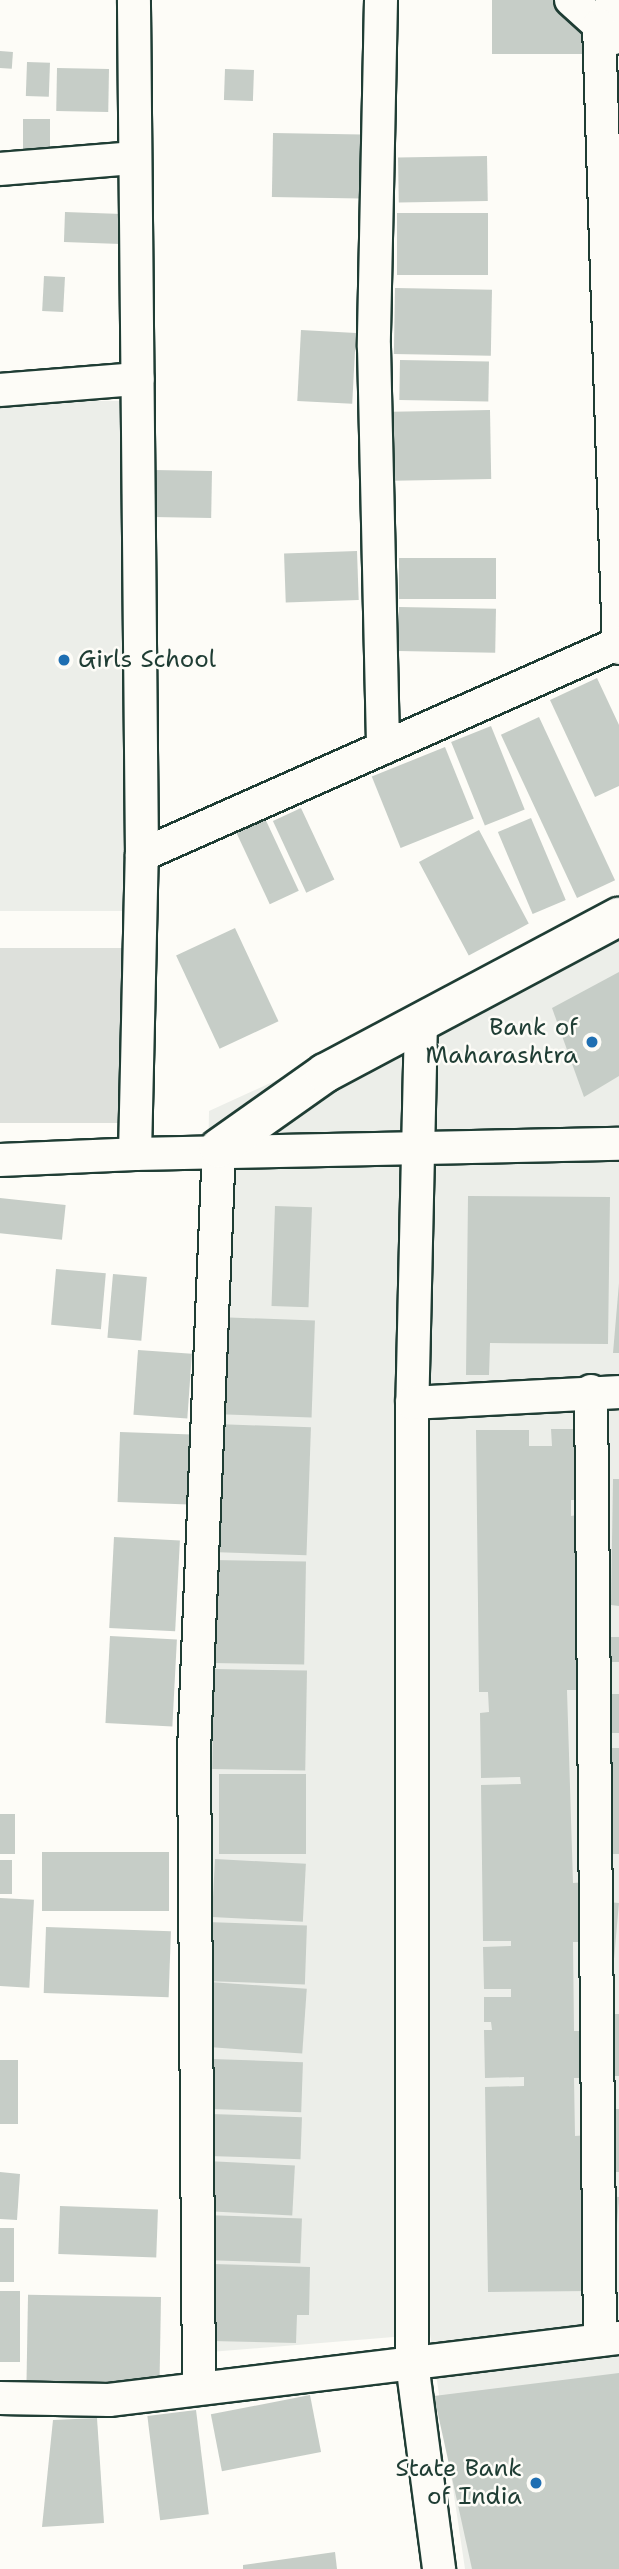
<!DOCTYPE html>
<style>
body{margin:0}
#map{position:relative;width:619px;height:2569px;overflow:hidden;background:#fdfcf7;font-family:"Shantell Sans",sans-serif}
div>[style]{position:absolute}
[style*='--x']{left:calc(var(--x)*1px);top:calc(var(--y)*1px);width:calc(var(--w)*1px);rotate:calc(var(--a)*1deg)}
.built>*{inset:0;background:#eceee9;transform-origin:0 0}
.green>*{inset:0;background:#dde0db;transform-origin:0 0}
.building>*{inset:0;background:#c6cdc7;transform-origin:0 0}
.roads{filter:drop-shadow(2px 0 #1f3d34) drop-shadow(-2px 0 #1f3d34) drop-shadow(0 2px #1f3d34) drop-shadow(0 -2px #1f3d34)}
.minor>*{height:32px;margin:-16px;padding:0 16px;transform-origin:16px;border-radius:16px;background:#fdfcf7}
.primary>*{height:38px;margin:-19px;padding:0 19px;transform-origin:19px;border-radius:19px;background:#fdfcf7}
.dots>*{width:19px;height:19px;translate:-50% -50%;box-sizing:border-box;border:4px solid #fdfcf7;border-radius:50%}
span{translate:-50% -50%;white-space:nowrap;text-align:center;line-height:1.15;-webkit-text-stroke:5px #fdfcf7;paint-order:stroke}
.poi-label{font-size:24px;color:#1f3d34}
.left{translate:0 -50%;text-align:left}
.right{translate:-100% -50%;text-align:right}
</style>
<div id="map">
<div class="built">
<i style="left:128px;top:401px;width:510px;height:128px;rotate:90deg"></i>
<i style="clip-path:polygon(619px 924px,619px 2569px,465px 2569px,430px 2334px,186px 2354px,209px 1111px)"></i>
</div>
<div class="green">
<i style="left:0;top:948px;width:124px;height:175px"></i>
</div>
<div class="building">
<i style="clip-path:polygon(492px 0,560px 0,592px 33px,592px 54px,492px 54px)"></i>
<i style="left:0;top:51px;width:13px;height:17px;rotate:4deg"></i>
<i style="left:27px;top:62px;width:23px;height:34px;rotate:2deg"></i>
<i style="left:57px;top:68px;width:52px;height:43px;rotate:1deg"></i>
<i style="left:225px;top:69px;width:29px;height:31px;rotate:2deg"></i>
<i style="left:23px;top:119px;width:27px;height:35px"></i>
<i style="left:273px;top:133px;width:89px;height:64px;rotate:1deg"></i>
<i style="left:487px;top:156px;width:45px;height:89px;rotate:89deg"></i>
<i style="left:65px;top:212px;width:57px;height:30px;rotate:2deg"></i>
<i style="left:488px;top:213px;width:62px;height:91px;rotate:90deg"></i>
<i style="left:44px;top:276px;width:21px;height:35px;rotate:3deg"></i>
<i style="left:395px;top:288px;width:97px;height:66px;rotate:1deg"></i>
<i style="left:301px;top:330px;width:55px;height:71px;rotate:3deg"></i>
<i style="left:400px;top:360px;width:89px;height:40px;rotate:1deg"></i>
<i style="left:490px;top:410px;width:69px;height:98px;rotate:89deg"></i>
<i style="left:154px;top:470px;width:58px;height:47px;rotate:1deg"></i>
<i style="left:357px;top:551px;width:49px;height:73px;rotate:88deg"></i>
<i style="left:399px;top:558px;width:97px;height:41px"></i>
<i style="left:399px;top:607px;width:97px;height:44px;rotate:1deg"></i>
<i style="clip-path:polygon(597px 678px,619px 725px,619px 786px,595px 797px,550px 700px)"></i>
<i style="left:539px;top:717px;width:180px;height:42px;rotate:65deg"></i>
<i style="left:491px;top:726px;width:90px;height:43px;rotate:68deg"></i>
<i style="left:445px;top:747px;width:77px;height:79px;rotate:68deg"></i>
<i style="left:301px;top:808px;width:79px;height:31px;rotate:65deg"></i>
<i style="left:262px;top:812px;width:87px;height:32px;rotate:65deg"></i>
<i style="left:531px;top:818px;width:89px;height:36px;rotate:67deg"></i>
<i style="left:479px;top:830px;width:106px;height:68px;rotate:62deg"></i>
<i style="left:235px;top:928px;width:103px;height:65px;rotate:65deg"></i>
<i style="clip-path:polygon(619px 972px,619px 1076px,584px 1097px,552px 1008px)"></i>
<i style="clip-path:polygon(468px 1196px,610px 1197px,608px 1344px,490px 1343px,489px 1375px,466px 1375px)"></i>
<i style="left:0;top:1198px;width:66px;height:35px;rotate:6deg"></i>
<i style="left:275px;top:1206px;width:37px;height:100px;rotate:2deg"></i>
<i style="left:56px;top:1269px;width:50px;height:56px;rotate:5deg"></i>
<i style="left:113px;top:1274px;width:34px;height:64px;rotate:5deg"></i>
<i style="clip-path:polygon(619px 1283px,619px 1353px,613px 1353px)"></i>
<i style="left:216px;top:1317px;width:99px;height:97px;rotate:2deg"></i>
<i style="left:138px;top:1350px;width:54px;height:65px;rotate:4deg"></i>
<i style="left:216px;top:1424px;width:95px;height:128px;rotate:2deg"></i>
<i style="clip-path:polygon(551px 1429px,579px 1429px,580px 1500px,571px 1500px,571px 1516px,577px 1515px,578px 1690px,567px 1690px,573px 1883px,587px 1882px,588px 1942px,573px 1942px,574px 2031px,588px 2031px,589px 2078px,574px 2078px,575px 2136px,589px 2135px,591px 2291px,488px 2292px,485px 2087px,524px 2086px,524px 2077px,485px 2078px,484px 2030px,492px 2030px,491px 2022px,484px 2022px,484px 1997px,511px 1997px,511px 1989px,484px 1989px,483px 1947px,511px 1946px,511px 1941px,483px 1941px,481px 1785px,521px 1784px,520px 1777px,481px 1778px,480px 1713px,489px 1712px,488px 1692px,479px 1692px,476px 1430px,529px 1430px,529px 1446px,552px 1446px)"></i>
<i style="left:120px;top:1432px;width:72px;height:70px;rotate:2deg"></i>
<i style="clip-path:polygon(613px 1479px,619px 1479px,619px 1606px,611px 1605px)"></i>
<i style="left:114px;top:1537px;width:66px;height:91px;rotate:3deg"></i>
<i style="left:213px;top:1560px;width:93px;height:103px;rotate:1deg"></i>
<i style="left:110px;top:1636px;width:67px;height:87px;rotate:3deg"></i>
<i style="left:611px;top:1637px;width:8px;height:25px"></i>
<i style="left:214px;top:1669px;width:93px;height:100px;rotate:1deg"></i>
<i style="left:610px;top:1694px;width:9px;height:39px"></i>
<i style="left:610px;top:1748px;width:9px;height:106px"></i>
<i style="left:219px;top:1774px;width:87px;height:80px"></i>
<i style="left:0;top:1814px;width:15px;height:40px"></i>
<i style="left:42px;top:1852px;width:127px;height:59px"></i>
<i style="left:215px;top:1859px;width:91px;height:58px;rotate:3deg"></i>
<i style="left:0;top:1860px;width:12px;height:34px"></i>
<i style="left:0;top:1898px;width:34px;height:88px;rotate:3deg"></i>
<i style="left:608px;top:1902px;width:11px;height:55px;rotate:5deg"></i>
<i style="left:207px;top:1922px;width:100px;height:59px;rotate:2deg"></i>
<i style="left:46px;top:1927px;width:125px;height:66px;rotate:2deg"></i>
<i style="left:210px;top:1982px;width:97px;height:65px;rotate:4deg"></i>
<i style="left:607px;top:2014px;width:12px;height:62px"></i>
<i style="left:212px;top:2059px;width:91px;height:50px;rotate:2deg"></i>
<i style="left:0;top:2060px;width:18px;height:64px"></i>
<i style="left:607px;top:2109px;width:12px;height:63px"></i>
<i style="left:211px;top:2114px;width:91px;height:42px;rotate:2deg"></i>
<i style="left:207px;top:2161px;width:88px;height:50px;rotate:3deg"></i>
<i style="clip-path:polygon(0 2172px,20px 2174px,17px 2220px,0 2219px)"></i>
<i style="left:606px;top:2196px;width:13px;height:87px;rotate:4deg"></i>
<i style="left:60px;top:2206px;width:98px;height:48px;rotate:2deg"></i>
<i style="left:205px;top:2215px;width:97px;height:45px;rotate:2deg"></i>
<i style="left:0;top:2228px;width:14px;height:54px"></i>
<i style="clip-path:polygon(213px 2264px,310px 2267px,309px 2315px,297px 2315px,296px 2343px,211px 2341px)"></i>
<i style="left:0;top:2291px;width:20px;height:71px"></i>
<i style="left:161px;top:2297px;width:91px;height:133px;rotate:91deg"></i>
<i style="clip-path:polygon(619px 2373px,619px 2569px,472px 2569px,434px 2396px)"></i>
<i style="left:310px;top:2395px;width:58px;height:101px;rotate:79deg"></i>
<i style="left:196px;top:2410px;width:105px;height:49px;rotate:83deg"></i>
<i style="clip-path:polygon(97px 2418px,104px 2523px,42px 2527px,53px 2420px)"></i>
<i style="clip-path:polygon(335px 2552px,337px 2569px,243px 2569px,243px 2565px)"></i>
</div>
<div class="roads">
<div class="minor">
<i style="--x:381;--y:0;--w:347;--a:91.2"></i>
<i style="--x:374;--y:347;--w:401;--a:88.7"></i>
<i style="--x:571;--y:0;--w:57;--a:42.1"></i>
<i style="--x:615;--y:0;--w:30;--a:123"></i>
<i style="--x:599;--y:25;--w:623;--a:88.16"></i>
<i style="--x:0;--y:169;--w:135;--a:-4.7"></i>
<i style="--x:0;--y:390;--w:138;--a:-4.6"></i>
<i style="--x:142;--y:855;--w:522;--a:-23.96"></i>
<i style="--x:421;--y:1021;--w:382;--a:91.3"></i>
<i style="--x:412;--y:1403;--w:960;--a:90"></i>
<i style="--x:412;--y:2363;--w:208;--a:82.5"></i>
<i style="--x:135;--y:1154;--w:484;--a:-1.2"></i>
<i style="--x:0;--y:1160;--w:135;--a:-2.5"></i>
<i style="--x:135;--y:1154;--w:299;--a:-88.7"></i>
<i style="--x:142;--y:855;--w:855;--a:-90.54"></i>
<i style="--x:591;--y:1391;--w:949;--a:89.46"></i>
<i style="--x:412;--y:1403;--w:207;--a:-3"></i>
<i style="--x:199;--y:2387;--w:636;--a:-90.45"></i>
<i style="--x:194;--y:1751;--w:604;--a:-87.63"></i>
<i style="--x:0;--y:2398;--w:109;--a:1.1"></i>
<i style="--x:109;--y:2400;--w:514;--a:-6.93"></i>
</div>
<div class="primary">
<i style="--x:219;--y:1148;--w:130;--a:-35.3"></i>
<i style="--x:325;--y:1073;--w:333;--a:-28"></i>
</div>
</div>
<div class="dots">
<i style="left:64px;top:660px;background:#1f6fb2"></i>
<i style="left:592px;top:1042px;background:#1f6fb2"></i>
<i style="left:536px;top:2483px;background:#1f6fb2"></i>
</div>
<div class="poi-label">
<span class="left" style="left:78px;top:660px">Girls School</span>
<span class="right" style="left:578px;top:1042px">Bank of<br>Maharashtra</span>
<span class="right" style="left:522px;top:2483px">State Bank<br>of India</span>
</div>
</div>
